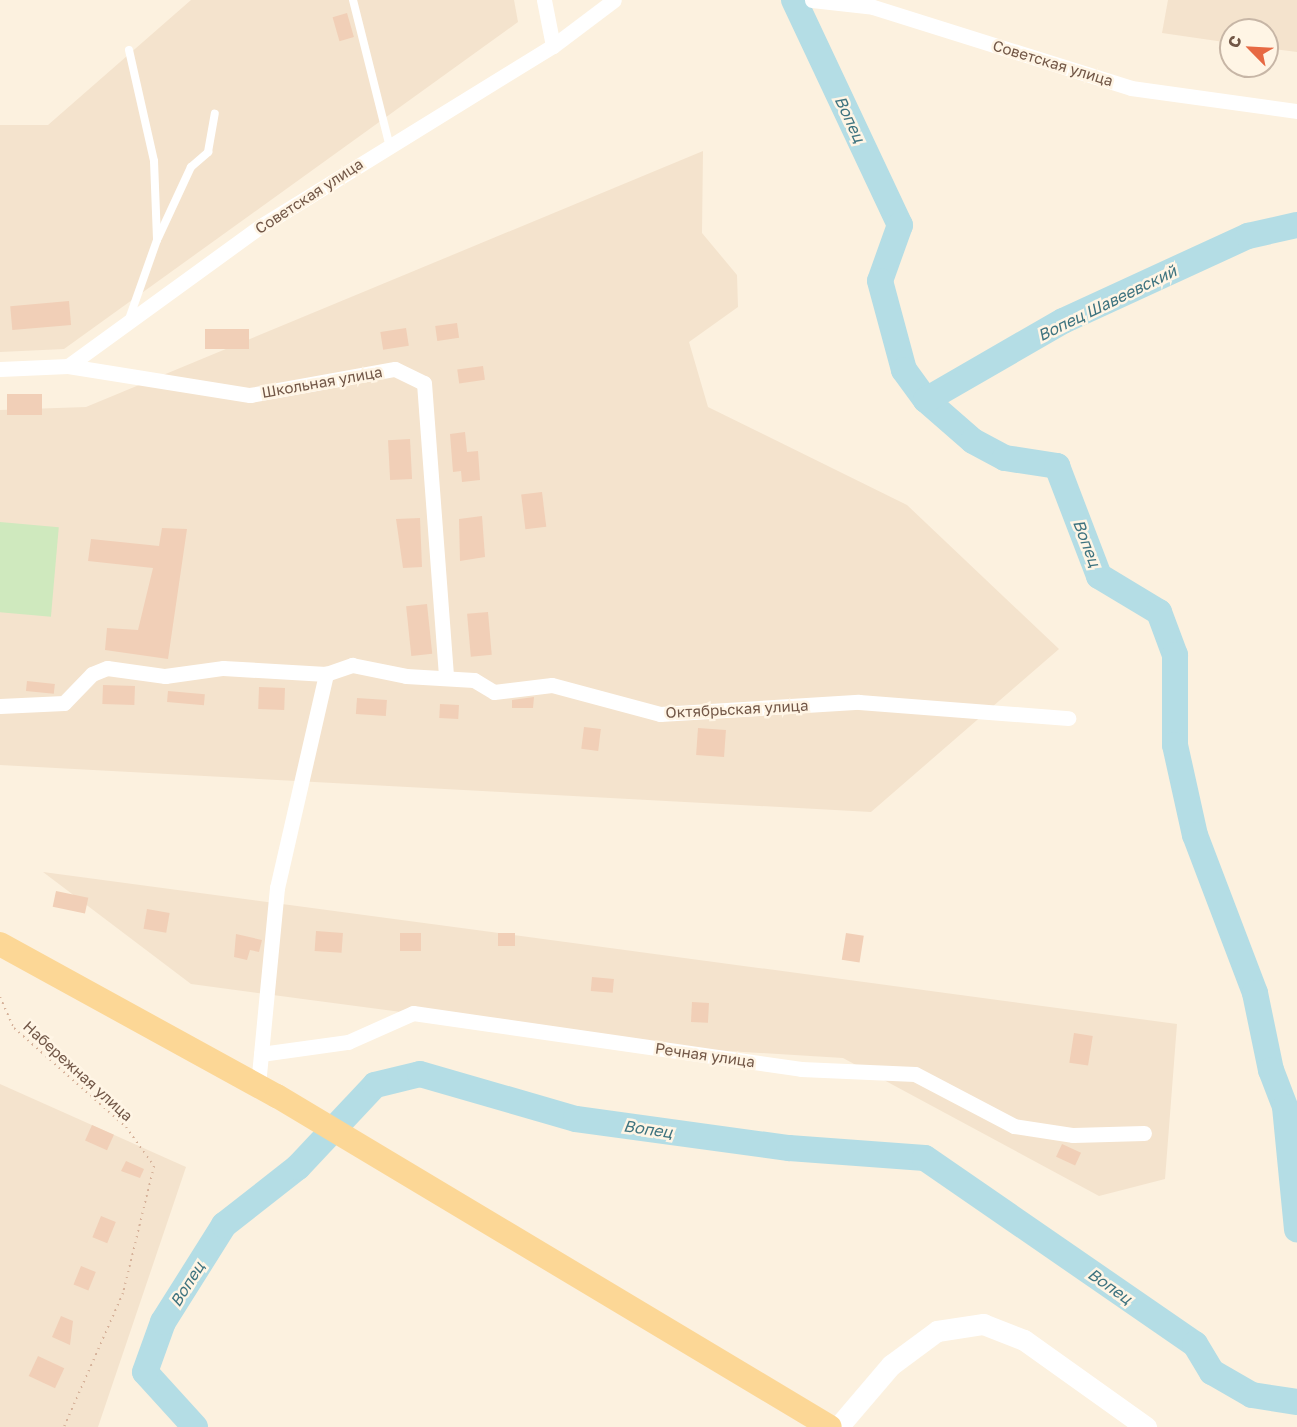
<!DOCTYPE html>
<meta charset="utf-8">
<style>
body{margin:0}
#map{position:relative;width:1297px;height:1427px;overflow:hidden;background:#fcf1df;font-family:"Golos Text",sans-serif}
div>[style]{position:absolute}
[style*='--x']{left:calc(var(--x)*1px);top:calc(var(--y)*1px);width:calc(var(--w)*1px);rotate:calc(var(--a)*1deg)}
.residential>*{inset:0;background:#f4e3cd}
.green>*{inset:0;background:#cfe9be;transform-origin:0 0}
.river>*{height:26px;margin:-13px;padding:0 13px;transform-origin:13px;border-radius:13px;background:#b4dde5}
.building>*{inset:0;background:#f1cfb7;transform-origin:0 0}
.path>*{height:2px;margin-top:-1px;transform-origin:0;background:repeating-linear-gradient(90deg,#d6b29a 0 1.5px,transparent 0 6px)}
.lane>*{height:8px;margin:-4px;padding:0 4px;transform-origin:4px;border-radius:4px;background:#fff}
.street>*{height:15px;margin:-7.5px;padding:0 7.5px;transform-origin:7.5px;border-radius:7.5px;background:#fff}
.secondary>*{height:21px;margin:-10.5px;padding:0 10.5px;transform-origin:10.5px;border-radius:10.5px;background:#fff}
.primary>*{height:24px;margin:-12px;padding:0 12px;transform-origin:12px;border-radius:12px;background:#fcd796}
span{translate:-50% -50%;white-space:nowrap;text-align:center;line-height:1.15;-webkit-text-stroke:5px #fff5e5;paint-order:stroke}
.street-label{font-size:15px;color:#725747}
.water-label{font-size:16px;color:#3e737f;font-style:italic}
.north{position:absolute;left:1219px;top:18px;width:60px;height:60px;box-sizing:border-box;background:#fff5e5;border:2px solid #c7b6a6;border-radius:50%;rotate:294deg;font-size:16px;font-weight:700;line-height:24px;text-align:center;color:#725747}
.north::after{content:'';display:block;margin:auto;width:21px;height:27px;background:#e76943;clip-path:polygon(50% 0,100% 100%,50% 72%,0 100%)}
</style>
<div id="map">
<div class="residential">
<i style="clip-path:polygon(191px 0,514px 0,518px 22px,64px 349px,0 352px,0 125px,48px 125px)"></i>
<i style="clip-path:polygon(1168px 0,1297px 0,1297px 52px,1267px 48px,1267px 30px,1231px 30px,1231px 43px,1162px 33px)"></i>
<i style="clip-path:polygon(703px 151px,702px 233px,737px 275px,738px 307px,689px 342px,708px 407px,907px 505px,1059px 649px,871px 812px,0 765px,0 410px,86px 407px)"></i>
<i style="clip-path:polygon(43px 872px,1177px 1024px,1165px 1179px,1099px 1196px,843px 1058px,664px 1047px,191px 984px)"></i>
<i style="clip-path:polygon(0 1084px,186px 1167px,98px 1427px,0 1427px)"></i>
</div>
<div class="green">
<i style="left:0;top:522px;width:59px;height:90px;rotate:5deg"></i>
</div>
<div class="river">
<i style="--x:794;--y:0;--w:249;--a:64.8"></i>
<i style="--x:900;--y:225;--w:59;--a:109.7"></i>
<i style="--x:880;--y:281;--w:92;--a:74.9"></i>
<i style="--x:904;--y:370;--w:37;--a:54"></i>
<i style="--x:926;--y:400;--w:62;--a:41.1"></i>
<i style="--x:973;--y:441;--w:36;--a:28"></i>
<i style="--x:1005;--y:458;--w:53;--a:8.7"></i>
<i style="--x:1057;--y:466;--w:118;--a:69.1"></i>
<i style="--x:1099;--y:576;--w:70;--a:31"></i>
<i style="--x:1159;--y:612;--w:46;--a:69.6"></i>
<i style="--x:1175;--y:655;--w:90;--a:90"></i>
<i style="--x:1175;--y:745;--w:92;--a:77.5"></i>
<i style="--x:1195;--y:835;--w:169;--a:69.2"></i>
<i style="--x:1255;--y:993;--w:79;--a:78.3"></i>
<i style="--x:1271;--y:1070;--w:40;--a:69"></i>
<i style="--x:1285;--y:1107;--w:123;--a:84.4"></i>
<i style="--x:926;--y:400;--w:158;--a:-30"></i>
<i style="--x:1063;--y:321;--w:204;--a:-24.7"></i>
<i style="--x:1248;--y:236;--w:50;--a:-12.7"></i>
<i style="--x:195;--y:1427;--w:74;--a:-132.3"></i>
<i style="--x:145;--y:1372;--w:53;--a:-70.2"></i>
<i style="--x:163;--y:1322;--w:115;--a:-57.8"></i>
<i style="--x:224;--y:1225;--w:94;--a:-38.1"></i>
<i style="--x:298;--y:1167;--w:112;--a:-46.8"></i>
<i style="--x:375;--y:1085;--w:46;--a:-13.7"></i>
<i style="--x:420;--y:1074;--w:162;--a:16.1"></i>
<i style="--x:576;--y:1119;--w:215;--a:7.8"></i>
<i style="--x:789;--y:1148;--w:136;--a:4.2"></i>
<i style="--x:925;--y:1158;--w:328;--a:34.6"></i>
<i style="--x:1195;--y:1344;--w:33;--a:59"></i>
<i style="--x:1212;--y:1372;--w:46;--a:29.9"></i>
<i style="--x:1252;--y:1395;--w:46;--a:8.8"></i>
</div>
<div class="building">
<i style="left:347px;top:13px;width:25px;height:15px;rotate:74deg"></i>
<i style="left:69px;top:301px;width:24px;height:59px;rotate:85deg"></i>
<i style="left:457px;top:323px;width:15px;height:22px;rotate:82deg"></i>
<i style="left:406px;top:328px;width:18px;height:26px;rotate:81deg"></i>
<i style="left:249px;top:329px;width:20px;height:44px;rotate:90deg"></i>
<i style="left:483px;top:366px;width:14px;height:26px;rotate:82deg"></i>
<i style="left:7px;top:394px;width:35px;height:21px"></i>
<i style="clip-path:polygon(465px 432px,467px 452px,478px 451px,480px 480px,462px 482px,461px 471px,453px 472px,450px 434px)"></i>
<i style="left:410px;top:439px;width:40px;height:22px;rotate:87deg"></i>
<i style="left:542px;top:492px;width:35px;height:21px;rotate:83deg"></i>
<i style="clip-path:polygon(482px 516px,485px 557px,460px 561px,459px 519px)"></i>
<i style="clip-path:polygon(420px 518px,422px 567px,403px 568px,396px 519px)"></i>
<i style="clip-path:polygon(162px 528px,187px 529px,168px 659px,105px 650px,107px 628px,138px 630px,153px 568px,88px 561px,91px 539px,159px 546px)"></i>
<i style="left:427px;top:604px;width:50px;height:21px;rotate:84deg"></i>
<i style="left:488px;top:612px;width:43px;height:21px;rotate:85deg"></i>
<i style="left:27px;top:681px;width:28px;height:10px;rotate:6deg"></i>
<i style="left:103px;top:685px;width:32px;height:19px;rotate:2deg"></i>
<i style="left:259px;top:687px;width:26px;height:22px;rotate:2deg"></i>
<i style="left:168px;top:691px;width:37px;height:11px;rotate:5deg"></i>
<i style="clip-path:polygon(534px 697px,533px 708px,512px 708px,512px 700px)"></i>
<i style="left:357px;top:698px;width:30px;height:16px;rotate:4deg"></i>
<i style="left:440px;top:704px;width:19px;height:14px;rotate:3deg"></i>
<i style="left:584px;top:727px;width:17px;height:22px;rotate:7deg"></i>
<i style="left:698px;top:728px;width:28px;height:27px;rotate:4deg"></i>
<i style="left:56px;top:891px;width:33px;height:16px;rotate:12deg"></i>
<i style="left:147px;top:909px;width:23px;height:20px;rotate:10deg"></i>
<i style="left:316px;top:931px;width:27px;height:20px;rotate:4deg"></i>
<i style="left:400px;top:933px;width:21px;height:18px"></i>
<i style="left:498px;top:933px;width:17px;height:13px"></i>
<i style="left:846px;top:933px;width:18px;height:27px;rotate:9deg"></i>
<i style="clip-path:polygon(236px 934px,262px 940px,259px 952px,250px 950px,247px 960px,234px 957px)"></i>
<i style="left:592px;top:977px;width:22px;height:14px;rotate:5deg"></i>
<i style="left:692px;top:1002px;width:17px;height:20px;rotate:3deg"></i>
<i style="left:1074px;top:1033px;width:19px;height:30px;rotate:9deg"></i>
<i style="left:92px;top:1125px;width:24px;height:17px;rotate:24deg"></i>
<i style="left:1062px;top:1144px;width:21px;height:14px;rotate:25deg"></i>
<i style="clip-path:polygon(126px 1161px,144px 1169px,140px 1178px,121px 1171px)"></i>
<i style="left:101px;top:1216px;width:16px;height:23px;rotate:22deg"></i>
<i style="left:81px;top:1266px;width:16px;height:20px;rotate:22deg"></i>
<i style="clip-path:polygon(61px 1316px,73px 1321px,70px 1345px,52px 1337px)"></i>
<i style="left:38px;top:1356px;width:29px;height:22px;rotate:25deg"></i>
</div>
<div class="path">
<i style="--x:0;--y:997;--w:34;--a:66"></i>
<i style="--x:14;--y:1028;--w:149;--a:41.5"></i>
<i style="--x:126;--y:1127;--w:48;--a:54.3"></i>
<i style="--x:154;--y:1166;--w:131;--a:103.7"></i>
<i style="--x:123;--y:1293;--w:146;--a:113.8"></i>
</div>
<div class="lane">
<i style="--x:353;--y:0;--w:147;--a:75.9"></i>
<i style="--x:129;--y:50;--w:114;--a:77.3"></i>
<i style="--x:154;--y:161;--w:79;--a:87.8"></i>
<i style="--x:157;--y:240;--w:84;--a:109.5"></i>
<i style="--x:158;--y:238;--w:78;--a:-65.1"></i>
<i style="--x:191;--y:167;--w:23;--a:-41"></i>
<i style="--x:208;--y:152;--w:39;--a:-80"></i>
</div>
<div class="street">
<i style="--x:544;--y:0;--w:47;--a:78.9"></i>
<i style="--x:812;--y:0;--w:61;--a:6.5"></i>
<i style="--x:873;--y:7;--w:270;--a:17.4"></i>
<i style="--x:1131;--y:88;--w:168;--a:7.9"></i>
<i style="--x:68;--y:366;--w:184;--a:9.1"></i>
<i style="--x:250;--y:395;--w:147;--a:-10.2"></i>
<i style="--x:395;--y:369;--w:32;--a:26"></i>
<i style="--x:424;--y:383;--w:294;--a:85.7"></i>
<i style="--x:0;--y:369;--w:68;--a:-2.5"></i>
<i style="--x:68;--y:366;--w:238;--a:-36"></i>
<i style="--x:261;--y:226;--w:343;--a:-31.7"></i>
<i style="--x:553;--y:46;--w:76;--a:-37"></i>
<i style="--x:0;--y:706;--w:64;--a:-2.7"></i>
<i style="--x:64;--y:703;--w:40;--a:-46"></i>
<i style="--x:92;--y:674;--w:16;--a:-22"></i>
<i style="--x:107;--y:668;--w:59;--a:7.9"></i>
<i style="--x:165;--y:676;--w:59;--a:-7.9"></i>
<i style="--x:223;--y:668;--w:103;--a:3.3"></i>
<i style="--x:326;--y:674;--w:28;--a:-19"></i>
<i style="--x:352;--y:665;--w:55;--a:11.5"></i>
<i style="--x:406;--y:676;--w:68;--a:3.4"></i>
<i style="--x:474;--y:680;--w:23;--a:31"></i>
<i style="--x:494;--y:692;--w:58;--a:-6.9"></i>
<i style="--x:552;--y:685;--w:112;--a:15"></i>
<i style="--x:660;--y:714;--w:199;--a:-3.5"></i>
<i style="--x:859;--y:702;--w:210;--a:4.4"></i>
<i style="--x:261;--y:1054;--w:88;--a:-7.9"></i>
<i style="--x:348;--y:1042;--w:71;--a:-24"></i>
<i style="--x:413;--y:1013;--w:392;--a:8.2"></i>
<i style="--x:801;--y:1069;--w:114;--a:2.5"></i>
<i style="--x:915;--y:1074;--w:112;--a:27.7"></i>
<i style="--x:1014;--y:1126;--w:60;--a:8.7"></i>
<i style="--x:1073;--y:1135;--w:71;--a:-1.6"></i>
<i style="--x:258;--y:1085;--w:198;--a:-84.5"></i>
<i style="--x:277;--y:888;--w:220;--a:-77.1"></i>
</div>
<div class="secondary">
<i style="--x:838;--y:1427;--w:82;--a:-49.5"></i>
<i style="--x:891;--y:1365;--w:57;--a:-36.5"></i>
<i style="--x:937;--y:1331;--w:47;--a:-8.7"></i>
<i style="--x:983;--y:1324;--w:44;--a:21.3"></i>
<i style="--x:1024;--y:1340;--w:150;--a:35.5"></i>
</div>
<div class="primary">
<i style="--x:0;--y:944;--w:316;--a:28.8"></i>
<i style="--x:277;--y:1096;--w:644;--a:30.9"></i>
</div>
<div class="street-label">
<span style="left:1053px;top:63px;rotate:17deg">Советская улица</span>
<span style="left:309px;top:196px;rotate:-33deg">Советская улица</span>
<span style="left:322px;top:382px;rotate:-10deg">Школьная улица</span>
<span style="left:737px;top:709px;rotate:-3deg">Октябрьская улица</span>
<span style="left:705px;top:1055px;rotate:8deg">Речная улица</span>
<span style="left:78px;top:1071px;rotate:42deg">Набережная улица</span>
</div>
<div class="water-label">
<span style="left:850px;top:119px;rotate:65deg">Вопец</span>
<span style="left:1107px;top:303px;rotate:-26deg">Вопец Шавеевский</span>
<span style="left:1087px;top:543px;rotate:69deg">Вопец</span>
<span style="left:648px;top:1129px;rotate:8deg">Вопец</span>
<span style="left:187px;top:1284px;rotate:-58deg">Вопец</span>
<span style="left:1110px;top:1286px;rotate:35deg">Вопец</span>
</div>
<div class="north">С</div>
</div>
